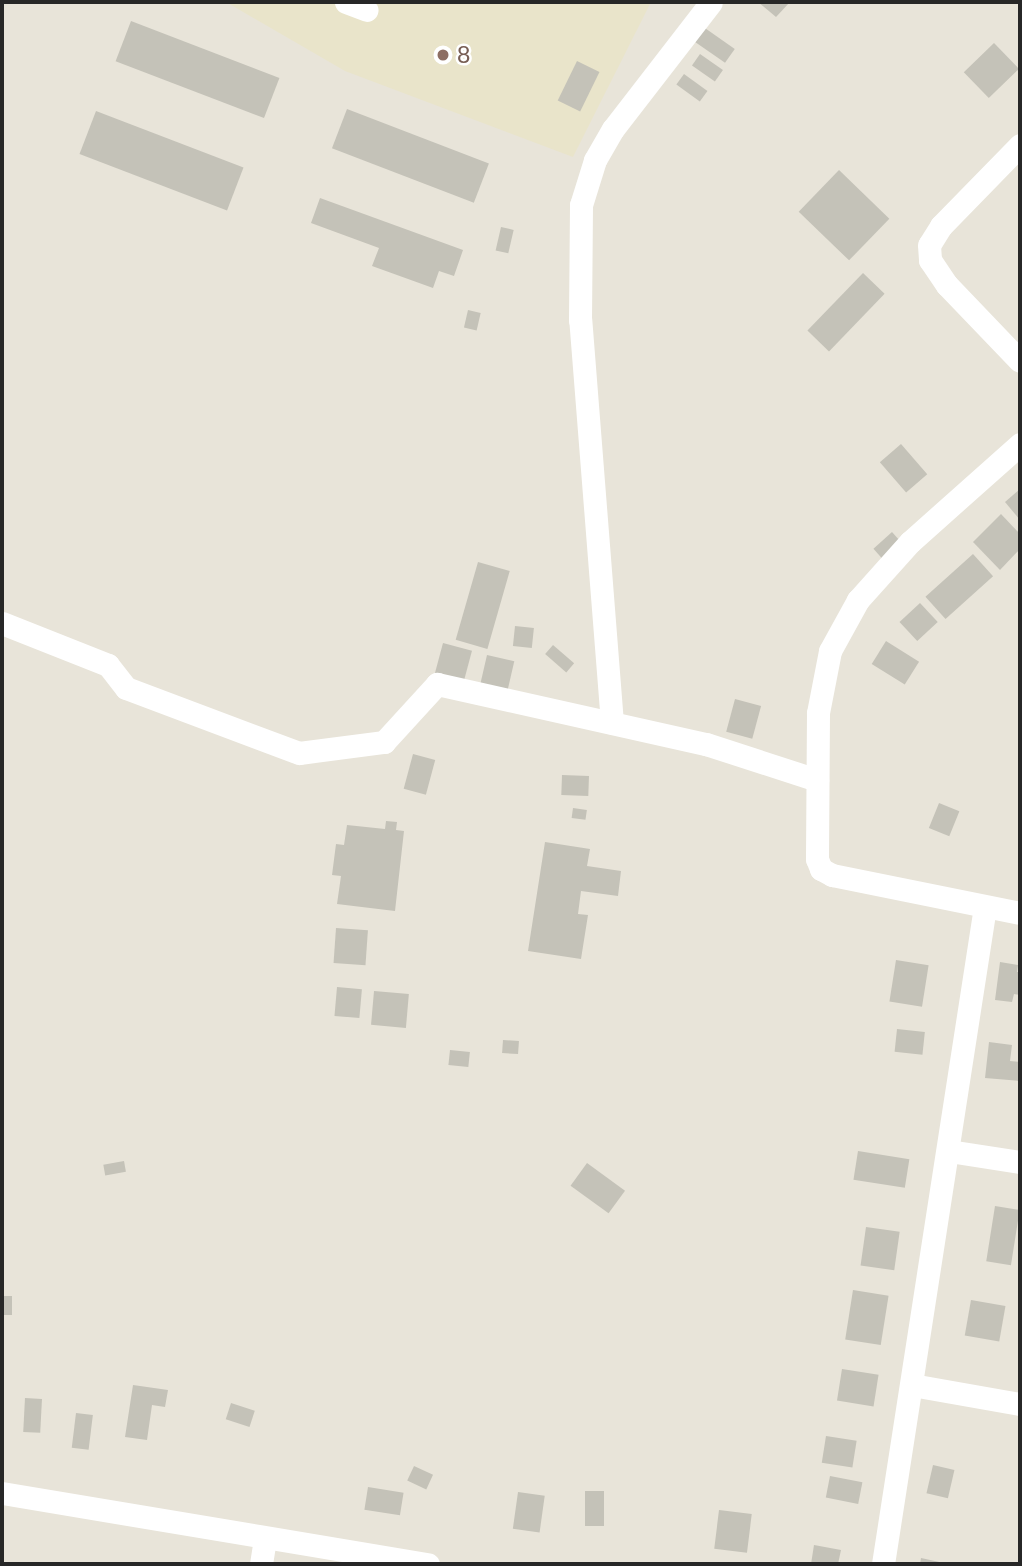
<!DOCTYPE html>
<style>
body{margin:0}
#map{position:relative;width:1022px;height:1566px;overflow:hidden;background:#e8e4d9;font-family:Helvetica,sans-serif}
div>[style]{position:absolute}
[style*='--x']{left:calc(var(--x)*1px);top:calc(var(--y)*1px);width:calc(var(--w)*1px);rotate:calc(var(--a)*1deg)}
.education>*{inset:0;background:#e9e4ca}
.building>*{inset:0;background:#c4c2b8;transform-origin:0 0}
.street>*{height:23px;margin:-11.5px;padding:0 11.5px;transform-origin:11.5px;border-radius:11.5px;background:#fff}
.dots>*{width:19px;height:19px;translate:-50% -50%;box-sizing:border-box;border:4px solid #fff;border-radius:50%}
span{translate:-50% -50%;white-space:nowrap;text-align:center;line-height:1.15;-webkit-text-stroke:5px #fff;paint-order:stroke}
.education-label{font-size:24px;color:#785e54}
.left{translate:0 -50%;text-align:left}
.frame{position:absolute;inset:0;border:4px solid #272727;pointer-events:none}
</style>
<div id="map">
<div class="education">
<i style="clip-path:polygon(226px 2px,651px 2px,573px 157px,345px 71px)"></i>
</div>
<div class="building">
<i style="clip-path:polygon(758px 2px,790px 2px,776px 17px)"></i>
<i style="left:131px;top:21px;width:159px;height:43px;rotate:21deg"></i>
<i style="left:702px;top:26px;width:40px;height:17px;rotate:35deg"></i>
<i style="left:994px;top:43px;width:36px;height:42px;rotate:46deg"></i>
<i style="left:700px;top:54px;width:28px;height:14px;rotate:35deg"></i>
<i style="left:577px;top:61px;width:25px;height:44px;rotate:26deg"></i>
<i style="left:684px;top:74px;width:29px;height:13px;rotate:36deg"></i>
<i style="left:347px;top:109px;width:152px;height:42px;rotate:21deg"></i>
<i style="left:96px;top:111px;width:158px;height:46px;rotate:21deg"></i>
<i style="left:839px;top:170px;width:70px;height:58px;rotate:44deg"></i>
<i style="clip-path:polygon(320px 198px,463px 250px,454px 276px,439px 271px,433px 288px,372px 266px,379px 248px,311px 223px)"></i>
<i style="left:501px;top:227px;width:13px;height:24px;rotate:13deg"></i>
<i style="left:863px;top:273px;width:30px;height:80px;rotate:44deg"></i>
<i style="left:468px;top:310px;width:13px;height:18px;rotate:13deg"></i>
<i style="left:901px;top:444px;width:40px;height:28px;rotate:49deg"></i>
<i style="clip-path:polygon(1020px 489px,1020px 520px,1005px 502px)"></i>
<i style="clip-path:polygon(1001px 514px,1020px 534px,1020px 549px,1000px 570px,973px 542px)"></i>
<i style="left:892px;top:532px;width:15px;height:25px;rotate:48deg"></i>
<i style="left:973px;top:554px;width:30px;height:64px;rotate:48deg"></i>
<i style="left:478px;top:562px;width:33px;height:81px;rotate:16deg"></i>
<i style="left:920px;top:603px;width:26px;height:28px;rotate:47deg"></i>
<i style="left:515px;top:626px;width:19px;height:20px;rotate:6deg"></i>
<i style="left:886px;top:641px;width:39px;height:27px;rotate:32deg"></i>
<i style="left:443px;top:643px;width:30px;height:32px;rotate:15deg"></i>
<i style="left:553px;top:645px;width:28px;height:12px;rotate:41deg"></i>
<i style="left:487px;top:655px;width:28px;height:33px;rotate:13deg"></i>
<i style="left:735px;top:699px;width:27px;height:34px;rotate:15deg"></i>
<i style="left:413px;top:754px;width:23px;height:36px;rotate:15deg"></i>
<i style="left:562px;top:775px;width:27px;height:20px;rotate:2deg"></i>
<i style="left:939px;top:803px;width:22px;height:27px;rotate:22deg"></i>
<i style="left:573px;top:808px;width:14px;height:10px;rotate:8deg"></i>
<i style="clip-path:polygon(386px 821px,397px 822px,396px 830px,404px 831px,395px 911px,337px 904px,341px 876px,332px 875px,336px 844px,344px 845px,347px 825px,385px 829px)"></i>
<i style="clip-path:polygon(545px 842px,590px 849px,587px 866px,621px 871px,618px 896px,581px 891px,578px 914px,588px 915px,581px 959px,528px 951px)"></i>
<i style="left:336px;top:928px;width:32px;height:35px;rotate:4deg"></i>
<i style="left:896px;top:960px;width:33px;height:42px;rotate:9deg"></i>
<i style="clip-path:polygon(1000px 962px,1018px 965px,1017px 972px,1020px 972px,1020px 995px,1014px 994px,1012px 1002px,995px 1000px)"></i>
<i style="left:337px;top:987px;width:25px;height:29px;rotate:5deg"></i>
<i style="left:374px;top:991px;width:35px;height:34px;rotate:5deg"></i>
<i style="left:897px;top:1029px;width:28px;height:23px;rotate:6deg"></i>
<i style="left:503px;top:1040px;width:16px;height:13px;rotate:4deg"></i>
<i style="clip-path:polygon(989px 1042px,1012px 1045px,1010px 1061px,1020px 1062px,1020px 1081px,985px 1078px)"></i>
<i style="left:450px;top:1050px;width:20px;height:15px;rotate:6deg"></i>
<i style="left:858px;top:1151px;width:52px;height:29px;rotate:9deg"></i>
<i style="left:124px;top:1161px;width:11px;height:21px;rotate:80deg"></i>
<i style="left:587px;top:1163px;width:47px;height:28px;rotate:36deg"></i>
<i style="left:995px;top:1206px;width:25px;height:56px;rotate:9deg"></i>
<i style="left:866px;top:1227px;width:34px;height:39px;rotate:8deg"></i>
<i style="left:853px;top:1290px;width:36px;height:50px;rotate:9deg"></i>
<i style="left:2px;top:1296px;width:10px;height:19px"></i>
<i style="left:971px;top:1300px;width:35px;height:36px;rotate:10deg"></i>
<i style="left:842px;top:1369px;width:37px;height:32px;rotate:9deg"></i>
<i style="clip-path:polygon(133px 1385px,168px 1390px,165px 1407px,152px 1405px,147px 1440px,125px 1437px)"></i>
<i style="left:25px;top:1398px;width:17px;height:34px;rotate:3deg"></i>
<i style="left:231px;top:1403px;width:25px;height:17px;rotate:18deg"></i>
<i style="left:76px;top:1413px;width:17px;height:35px;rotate:7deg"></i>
<i style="left:826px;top:1436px;width:31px;height:27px;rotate:9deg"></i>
<i style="left:933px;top:1465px;width:22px;height:29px;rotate:13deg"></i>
<i style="left:414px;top:1466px;width:21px;height:16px;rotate:25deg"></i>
<i style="left:830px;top:1476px;width:33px;height:22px;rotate:11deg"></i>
<i style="left:368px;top:1487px;width:36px;height:23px;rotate:9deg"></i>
<i style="left:585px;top:1491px;width:19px;height:35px"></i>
<i style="left:518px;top:1492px;width:27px;height:37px;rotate:8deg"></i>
<i style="left:719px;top:1510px;width:33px;height:39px;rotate:7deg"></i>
<i style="clip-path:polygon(814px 1545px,841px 1550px,838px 1564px,811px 1564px)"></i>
<i style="clip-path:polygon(921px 1558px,944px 1563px,944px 1564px,920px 1564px)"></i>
</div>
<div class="street">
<i style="--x:346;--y:2;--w:22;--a:21"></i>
<i style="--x:1020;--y:145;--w:113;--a:134.3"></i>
<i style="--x:941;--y:226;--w:22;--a:122"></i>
<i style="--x:929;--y:245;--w:15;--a:86"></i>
<i style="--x:930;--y:260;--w:30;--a:56"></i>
<i style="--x:947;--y:285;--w:105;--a:46.2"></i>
<i style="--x:1020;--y:444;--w:147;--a:138.3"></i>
<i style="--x:910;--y:542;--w:78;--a:131.9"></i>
<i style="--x:858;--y:600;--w:58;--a:118.8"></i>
<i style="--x:830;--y:651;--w:63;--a:101"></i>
<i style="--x:818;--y:713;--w:146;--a:90.4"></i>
<i style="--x:817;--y:859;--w:11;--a:68"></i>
<i style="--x:821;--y:869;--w:13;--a:29"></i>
<i style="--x:832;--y:875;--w:192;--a:11.4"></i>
<i style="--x:2;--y:623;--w:114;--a:21.6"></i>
<i style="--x:108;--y:665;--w:29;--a:52"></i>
<i style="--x:126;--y:688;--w:185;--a:20.6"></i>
<i style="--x:299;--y:753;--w:86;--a:-7.4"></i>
<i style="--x:384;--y:742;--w:79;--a:-47.6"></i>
<i style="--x:437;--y:684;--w:276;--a:12.6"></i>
<i style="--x:706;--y:744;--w:117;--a:18"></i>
<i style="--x:612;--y:723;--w:404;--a:-94.5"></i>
<i style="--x:580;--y:320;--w:115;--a:-89.5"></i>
<i style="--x:581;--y:205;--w:47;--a:-72.7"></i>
<i style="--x:595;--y:160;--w:36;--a:-60"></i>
<i style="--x:613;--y:129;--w:160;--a:-52.3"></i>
<i style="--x:949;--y:1151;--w:72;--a:8.8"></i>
<i style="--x:912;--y:1385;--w:110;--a:10"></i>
<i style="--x:2;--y:1493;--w:432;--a:9.5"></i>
<i style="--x:261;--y:1564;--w:26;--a:-81"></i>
<i style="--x:883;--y:1564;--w:665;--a:-81.18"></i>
</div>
<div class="dots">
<i style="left:443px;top:55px;background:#8d6e63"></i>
</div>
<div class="education-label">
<span class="left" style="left:457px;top:55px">8</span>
</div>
<div class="frame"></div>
</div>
